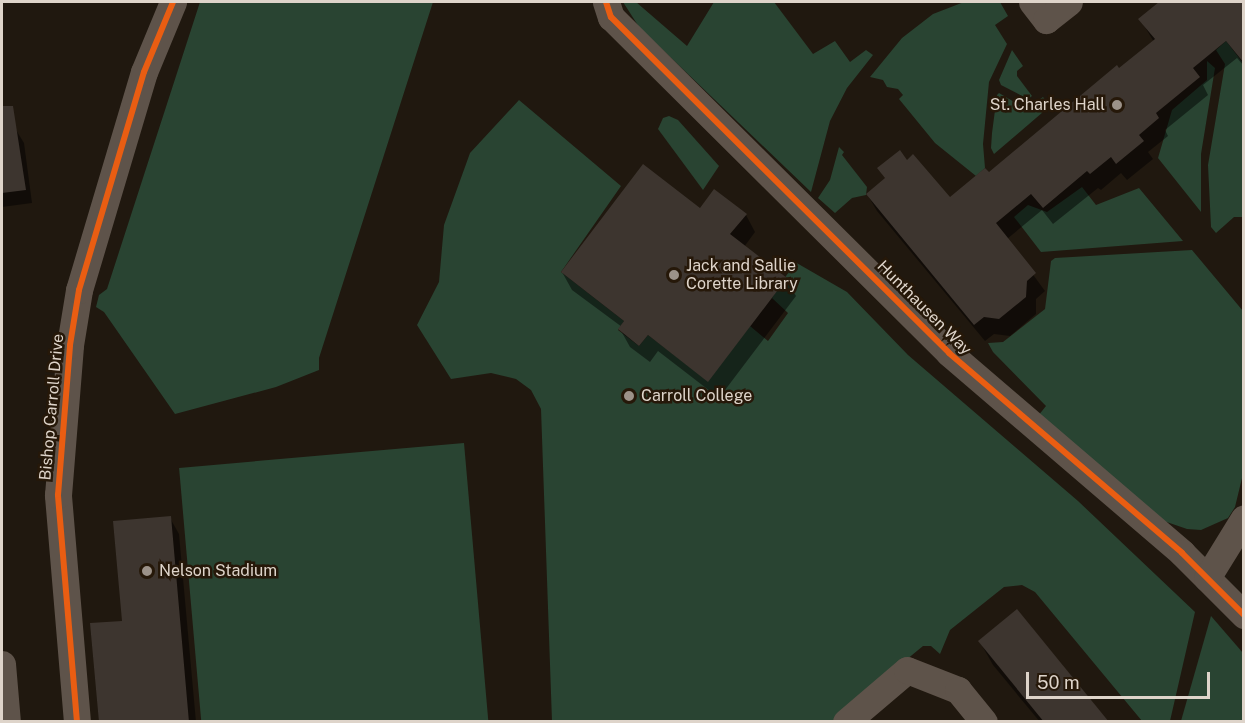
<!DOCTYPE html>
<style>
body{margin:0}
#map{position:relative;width:1245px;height:723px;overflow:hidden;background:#20180f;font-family:"Public Sans",sans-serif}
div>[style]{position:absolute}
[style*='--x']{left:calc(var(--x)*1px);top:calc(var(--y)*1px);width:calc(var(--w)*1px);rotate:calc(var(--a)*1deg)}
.green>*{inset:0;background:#294432;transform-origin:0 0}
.shadow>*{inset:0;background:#0007}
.building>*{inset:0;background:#3d352f}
.minor>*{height:27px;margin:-13.5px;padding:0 13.5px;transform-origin:13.5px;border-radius:13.5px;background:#5e534a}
.cycleway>*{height:6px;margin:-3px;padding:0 3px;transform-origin:3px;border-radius:3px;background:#e95d12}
.dots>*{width:16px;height:16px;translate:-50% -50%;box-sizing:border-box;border:3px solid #261809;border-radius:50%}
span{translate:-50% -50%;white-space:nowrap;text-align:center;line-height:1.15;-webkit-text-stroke:5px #261809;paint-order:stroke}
.poi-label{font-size:16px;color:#ded4ca}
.right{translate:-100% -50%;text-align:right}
.left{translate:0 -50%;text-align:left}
.street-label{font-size:16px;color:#ded4ca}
.frame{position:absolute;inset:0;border:3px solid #ded4ca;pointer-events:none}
.scale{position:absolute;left:1026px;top:672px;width:184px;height:27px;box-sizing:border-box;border:3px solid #ded4ca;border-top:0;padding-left:8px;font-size:18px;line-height:21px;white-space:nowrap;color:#ded4ca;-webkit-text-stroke:4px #261809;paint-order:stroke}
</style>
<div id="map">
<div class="green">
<i style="clip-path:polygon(200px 2px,433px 2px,319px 358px,319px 370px,276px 387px,175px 414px,104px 312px,96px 307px,99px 295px,107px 289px)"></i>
<i style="clip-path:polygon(623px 2px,636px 2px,687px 46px,714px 2px,774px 2px,813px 54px,835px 41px,850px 62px,866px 50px,873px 55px,847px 88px,830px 121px,811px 192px,639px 27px)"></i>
<i style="clip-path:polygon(964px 2px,1000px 2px,1008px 16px,995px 25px,1007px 44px,989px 82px,983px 144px,985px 168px,976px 176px,935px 143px,899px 99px,903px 95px,898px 89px,887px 87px,883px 80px,870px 77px,902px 38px,933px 14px)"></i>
<i style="clip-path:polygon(1226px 41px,1243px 63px,1243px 217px,1234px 217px,1216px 233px,1211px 227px,1208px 165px,1225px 64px,1216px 50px)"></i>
<i style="clip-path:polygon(1012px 50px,1023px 66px,1017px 71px,1017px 76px,1032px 96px,1028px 99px,1001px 85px,999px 80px)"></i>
<i style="clip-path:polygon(1207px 61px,1215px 68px,1201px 154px,1201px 212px,1158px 158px,1172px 110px,1207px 80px)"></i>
<i style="clip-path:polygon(999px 93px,1026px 109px,1043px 97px,1050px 106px,994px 154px,991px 148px,992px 133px,997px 95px)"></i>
<i style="clip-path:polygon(519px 100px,621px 186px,561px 272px,624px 321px,618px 330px,639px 346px,648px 335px,708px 381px,750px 326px,768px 341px,788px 313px,772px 298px,795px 262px,847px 292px,908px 355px,1078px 501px,1195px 612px,1170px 721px,1142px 721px,1035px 592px,1022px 585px,1004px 587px,950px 630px,940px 654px,931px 646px,923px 646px,832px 721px,552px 721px,541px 409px,531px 390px,516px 379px,491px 373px,451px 379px,417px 325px,439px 282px,444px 225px,470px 153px)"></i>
<i style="clip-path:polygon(669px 116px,678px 120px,719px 166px,703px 190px,658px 129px,663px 118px)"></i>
<i style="clip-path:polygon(839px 147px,844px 152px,842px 155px,867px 187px,866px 195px,852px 198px,835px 213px,818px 198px,830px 180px)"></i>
<i style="clip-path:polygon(1082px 187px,1096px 205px,1139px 188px,1183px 241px,1041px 252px,1014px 217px,1028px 205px,1047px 212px)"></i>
<i style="clip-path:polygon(1192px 250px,1243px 311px,1243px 474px,1235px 507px,1228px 518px,1201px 530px,1187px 529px,1158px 519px,1038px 416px,1046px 406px,993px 352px,988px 343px,1003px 342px,1045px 309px,1051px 261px,1055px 258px)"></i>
<i style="left:464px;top:443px;width:279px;height:286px;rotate:85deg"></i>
<i style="clip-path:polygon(1211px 616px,1243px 653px,1243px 721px,1181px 721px)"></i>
</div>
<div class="shadow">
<i style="clip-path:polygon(1161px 2px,1244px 2px,1244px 66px,1237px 58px,1203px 85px,1208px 95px,1165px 130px,1168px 136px,1148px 152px,1153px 159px,1127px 180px,1121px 173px,1101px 190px,1098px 188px,1053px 224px,1042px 210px,1007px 239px,1045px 291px,1036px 299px,1036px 314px,1010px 336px,994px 334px,985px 341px,877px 211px,867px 194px,886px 179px,879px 169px,907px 162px,949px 199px,989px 174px,1154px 42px,1140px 19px)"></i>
<i style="clip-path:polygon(16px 130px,24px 143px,32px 203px,2px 207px,2px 131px)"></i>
<i style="clip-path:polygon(700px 210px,746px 215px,755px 232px,744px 247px,786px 279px,796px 296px,719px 398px,658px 351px,650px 362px,630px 347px,620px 329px,622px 327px,572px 290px,562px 272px)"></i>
<i style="clip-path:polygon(170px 518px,179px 534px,196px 722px,100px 722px,124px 622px)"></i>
<i style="clip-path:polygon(980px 642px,1107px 722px,1040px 722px,993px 665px)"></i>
</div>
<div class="building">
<i style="clip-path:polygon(1159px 2px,1244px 2px,1244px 63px,1226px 41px,1193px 68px,1200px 77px,1156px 113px,1159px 118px,1139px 135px,1144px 141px,1116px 164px,1111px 157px,1090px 174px,1087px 171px,1043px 208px,1031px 194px,996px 223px,1036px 273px,1027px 281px,1026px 297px,999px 319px,984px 317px,974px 325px,866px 194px,885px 178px,877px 168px,900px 150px,907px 160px,913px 154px,950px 197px,985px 168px,989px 172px,1117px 65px,1119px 68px,1155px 39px,1138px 19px)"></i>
<i style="clip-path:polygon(2px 106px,13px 106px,26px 190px,2px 193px)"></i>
<i style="clip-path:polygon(643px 164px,700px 208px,714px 189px,747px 214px,730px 234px,787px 278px,708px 382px,648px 335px,639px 346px,618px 329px,624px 321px,561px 272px)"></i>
<i style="clip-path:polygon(171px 516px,189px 722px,99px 722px,90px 623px,122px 621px,113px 521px)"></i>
<i style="clip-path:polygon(1017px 609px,1109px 722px,1044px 722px,978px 641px)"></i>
</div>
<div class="minor">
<i style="--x:606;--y:2;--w:16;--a:72"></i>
<i style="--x:611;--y:17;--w:477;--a:44.8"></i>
<i style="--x:949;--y:353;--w:307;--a:40.6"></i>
<i style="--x:1182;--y:553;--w:88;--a:45"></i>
<i style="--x:1032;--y:2;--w:23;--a:52"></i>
<i style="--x:1046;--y:20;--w:29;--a:-38"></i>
<i style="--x:1207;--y:578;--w:70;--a:-58.3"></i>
<i style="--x:2;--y:664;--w:58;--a:85.1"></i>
<i style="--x:77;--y:722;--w:228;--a:-94.8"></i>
<i style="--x:58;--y:495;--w:150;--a:-85.4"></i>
<i style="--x:70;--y:345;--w:56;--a:-80.7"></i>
<i style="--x:79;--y:290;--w:227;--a:-73.4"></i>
<i style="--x:144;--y:72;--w:76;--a:-67.5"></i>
<i style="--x:846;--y:722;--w:80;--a:-40.4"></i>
<i style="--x:907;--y:670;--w:55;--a:21.4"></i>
<i style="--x:958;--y:690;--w:41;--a:50.9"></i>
</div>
<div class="cycleway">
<i style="--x:606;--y:2;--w:16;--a:72"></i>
<i style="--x:611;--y:17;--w:477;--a:44.8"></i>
<i style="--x:949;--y:353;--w:307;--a:40.6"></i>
<i style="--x:1182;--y:553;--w:88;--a:45"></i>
<i style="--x:77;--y:722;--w:228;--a:-94.8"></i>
<i style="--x:58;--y:495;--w:150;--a:-85.4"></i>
<i style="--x:70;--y:345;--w:56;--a:-80.7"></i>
<i style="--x:79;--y:290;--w:227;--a:-73.4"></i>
<i style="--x:144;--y:72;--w:76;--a:-67.5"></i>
</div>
<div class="dots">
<i style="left:1117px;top:105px;background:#9c9289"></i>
<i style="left:674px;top:275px;background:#9c9289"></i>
<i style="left:629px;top:396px;background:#9c9289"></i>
<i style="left:147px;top:571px;background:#9c9289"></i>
</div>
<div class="poi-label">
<span class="right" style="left:1105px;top:105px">St. Charles Hall</span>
<span class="left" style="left:686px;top:275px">Jack and Sallie<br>Corette Library</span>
<span class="left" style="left:641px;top:396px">Carroll College</span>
<span class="left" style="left:159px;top:571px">Nelson Stadium</span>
</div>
<div class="street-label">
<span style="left:924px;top:308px;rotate:45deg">Hunthausen Way</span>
<span style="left:52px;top:407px;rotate:-85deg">Bishop Carroll Drive</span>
</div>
<div class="frame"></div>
<div class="scale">50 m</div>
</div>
